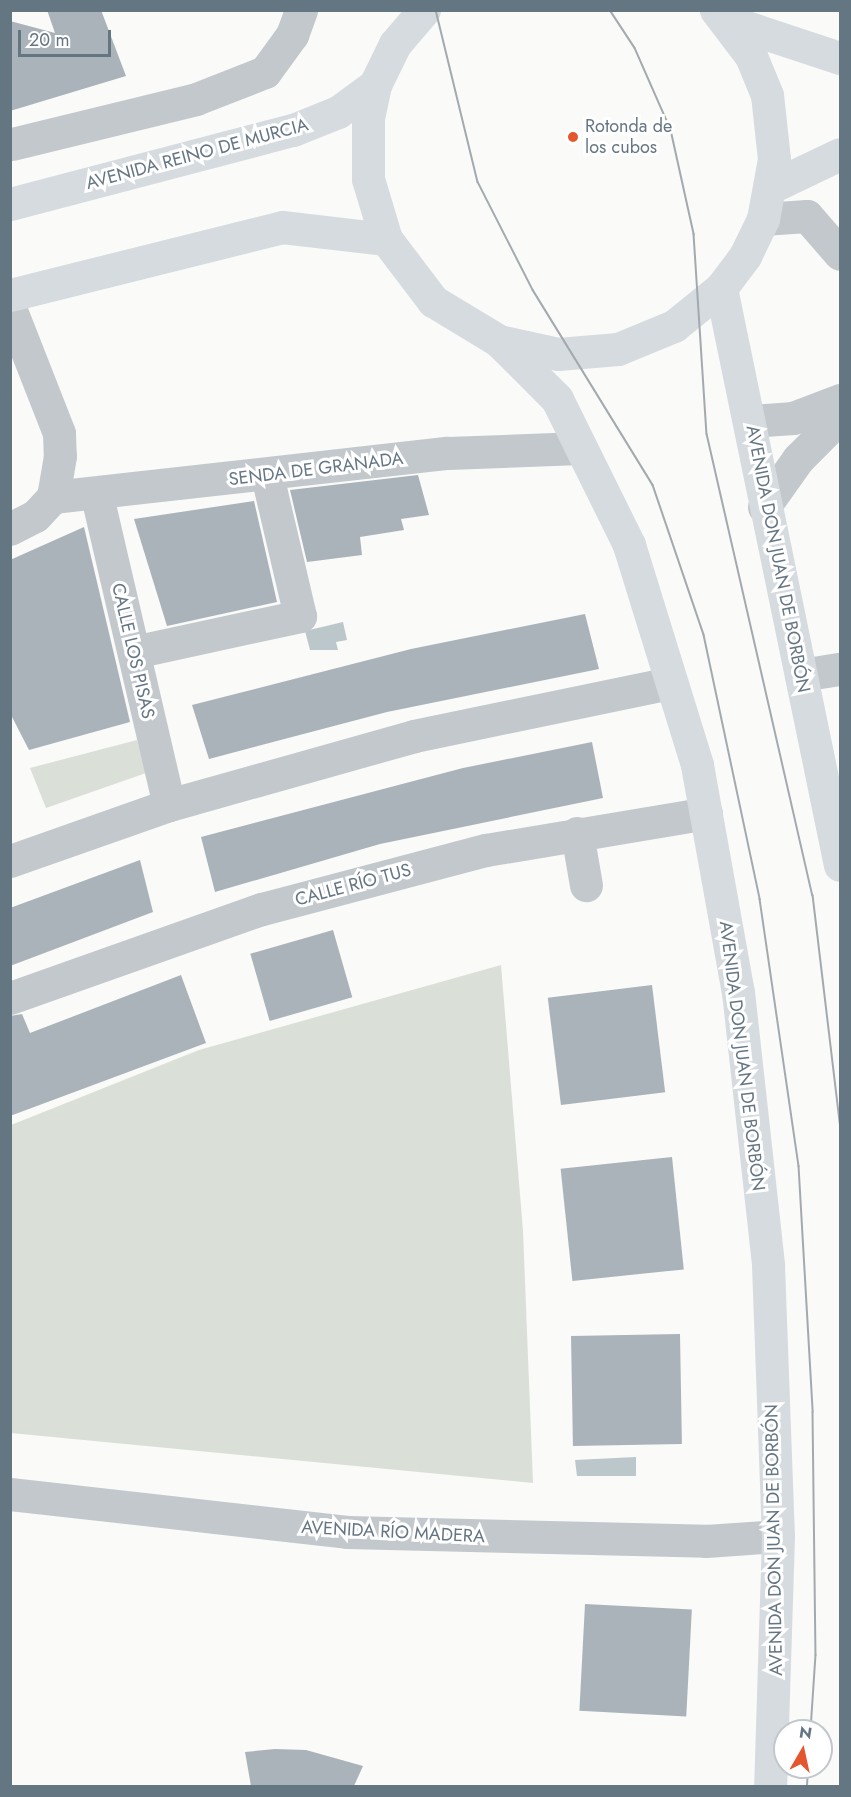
<!DOCTYPE html>
<meta charset="utf-8">
<style>
body{margin:0}
#map{position:relative;width:851px;height:1797px;overflow:hidden;background:#fafaf8;font-family:Jost,sans-serif}
div>[style]{position:absolute}
[style*='--x']{left:calc(var(--x)*1px);top:calc(var(--y)*1px);width:calc(var(--w)*1px);rotate:calc(var(--a)*1deg)}
.green>*{inset:0;background:#dadfd7}
.water>*{inset:0;background:#bbc7cb}
.building>*{inset:0;background:#aab3b9;transform-origin:0 0}
.minor>*{height:33px;margin:-16.5px;padding:0 16.5px;transform-origin:16.5px;border-radius:16.5px;background:#c3c8cc}
.major>*{height:33px;margin:-16.5px;padding:0 16.5px;transform-origin:16.5px;border-radius:16.5px;background:#d6dbdf}
.tram>*{height:1.5px;margin:-0.75px;padding:0 0.75px;transform-origin:0.75px;border-radius:0.75px;background:#a2aab0}
.dots>*{width:16px;height:16px;translate:-50% -50%;box-sizing:border-box;border:3px solid #fff;border-radius:50%}
span{translate:-50% -50%;white-space:nowrap;text-align:center;line-height:1.15;-webkit-text-stroke:6px #fff;paint-order:stroke}
.poi-label{font-size:18px;color:#657683}
.left{translate:0 -50%;text-align:left}
.street-label{font-size:18px;color:#657683}
.frame{position:absolute;inset:0;border:12px solid #657683;pointer-events:none}
.north{position:absolute;left:773px;top:1719px;width:60px;height:60px;box-sizing:border-box;background:#fff;border:2px solid #c1c8cd;border-radius:50%;rotate:9deg;font-size:16px;font-weight:700;line-height:24px;text-align:center;color:#657683}
.north::after{content:'';display:block;margin:auto;width:21px;height:27px;background:#e4572e;clip-path:polygon(50% 0,100% 100%,50% 72%,0 100%)}
.scale{position:absolute;left:18px;top:30px;width:93px;height:27px;box-sizing:border-box;border:3px solid #657683;border-top:0;padding-left:8px;font-size:18px;line-height:21px;white-space:nowrap;color:#657683;-webkit-text-stroke:4px #fff;paint-order:stroke}
</style>
<div id="map">
<div class="green">
<i style="clip-path:polygon(137px 740px,146px 773px,46px 808px,30px 768px)"></i>
<i style="clip-path:polygon(501px 965px,523px 1231px,533px 1483px,11px 1433px,11px 1125px,199px 1050px)"></i>
</div>
<div class="water">
<i style="clip-path:polygon(343px 622px,347px 640px,336px 642px,338px 650px,310px 650px,305px 631px)"></i>
<i style="clip-path:polygon(636px 1457px,636px 1476px,577px 1476px,575px 1460px)"></i>
</div>
<div class="building">
<i style="clip-path:polygon(47px 10px,101px 10px,126px 76px,10px 111px,10px 21px,55px 33px)"></i>
<i style="clip-path:polygon(418px 475px,429px 515px,401px 519px,404px 530px,360px 537px,362px 555px,307px 562px,290px 490px)"></i>
<i style="clip-path:polygon(254px 501px,277px 602px,167px 626px,134px 519px)"></i>
<i style="clip-path:polygon(84px 527px,130px 722px,29px 750px,10px 713px,10px 560px)"></i>
<i style="clip-path:polygon(585px 614px,599px 669px,387px 712px,209px 759px,192px 705px,411px 649px)"></i>
<i style="clip-path:polygon(592px 742px,603px 798px,380px 844px,215px 892px,201px 837px,463px 768px)"></i>
<i style="clip-path:polygon(140px 860px,153px 912px,10px 966px,10px 908px)"></i>
<i style="left:333px;top:930px;width:70px;height:86px;rotate:74deg"></i>
<i style="clip-path:polygon(181px 975px,206px 1043px,10px 1116px,10px 1016px,22px 1014px,30px 1033px)"></i>
<i style="left:652px;top:985px;width:108px;height:105px;rotate:83deg"></i>
<i style="left:672px;top:1157px;width:113px;height:112px;rotate:84deg"></i>
<i style="left:680px;top:1334px;width:110px;height:109px;rotate:89deg"></i>
<i style="left:585px;top:1604px;width:107px;height:107px;rotate:3deg"></i>
<i style="clip-path:polygon(275px 1749px,306px 1750px,363px 1766px,354px 1786px,251px 1786px,245px 1752px)"></i>
</div>
<div class="minor">
<i style="--x:12;--y:144;--w:189;--a:-13.7"></i>
<i style="--x:196;--y:99;--w:74;--a:-21.4"></i>
<i style="--x:265;--y:72;--w:46;--a:-53.9"></i>
<i style="--x:292;--y:35;--w:27;--a:-70"></i>
<i style="--x:763;--y:219;--w:44;--a:-3.9"></i>
<i style="--x:807;--y:216;--w:50;--a:49"></i>
<i style="--x:10;--y:308;--w:134;--a:68.6"></i>
<i style="--x:59;--y:433;--w:23;--a:88"></i>
<i style="--x:60;--y:456;--w:42;--a:99.7"></i>
<i style="--x:53;--y:497;--w:26;--a:133"></i>
<i style="--x:35;--y:516;--w:28;--a:153"></i>
<i style="--x:750;--y:421;--w:43;--a:-4"></i>
<i style="--x:793;--y:418;--w:50;--a:-21"></i>
<i style="--x:97;--y:496;--w:317;--a:76.9"></i>
<i style="--x:53;--y:497;--w:397;--a:-6.4"></i>
<i style="--x:448;--y:453;--w:132;--a:-2.2"></i>
<i style="--x:764;--y:507;--w:59;--a:-54.7"></i>
<i style="--x:798;--y:459;--w:59;--a:-45"></i>
<i style="--x:134;--y:652;--w:170;--a:-12.2"></i>
<i style="--x:300;--y:616;--w:145;--a:-103.2"></i>
<i style="--x:801;--y:675;--w:39;--a:-9"></i>
<i style="--x:577;--y:833;--w:53;--a:80.2"></i>
<i style="--x:10;--y:861;--w:169;--a:-19.4"></i>
<i style="--x:169;--y:805;--w:255;--a:-15.7"></i>
<i style="--x:414;--y:736;--w:262;--a:-11.7"></i>
<i style="--x:10;--y:998;--w:267;--a:-19.5"></i>
<i style="--x:262;--y:909;--w:232;--a:-14.8"></i>
<i style="--x:486;--y:850;--w:223;--a:-9.5"></i>
<i style="--x:10;--y:1494;--w:339;--a:6.4"></i>
<i style="--x:347;--y:1532;--w:359;--a:1.4"></i>
<i style="--x:706;--y:1541;--w:72;--a:-4"></i>
</div>
<div class="major">
<i style="--x:424;--y:10;--w:45;--a:130.5"></i>
<i style="--x:395;--y:44;--w:46;--a:116"></i>
<i style="--x:375;--y:85;--w:35;--a:102"></i>
<i style="--x:368;--y:119;--w:60;--a:90"></i>
<i style="--x:368;--y:179;--w:63;--a:73.3"></i>
<i style="--x:386;--y:239;--w:78;--a:52.8"></i>
<i style="--x:433;--y:301;--w:77;--a:31.2"></i>
<i style="--x:499;--y:341;--w:60;--a:12.4"></i>
<i style="--x:558;--y:354;--w:60;--a:-4.8"></i>
<i style="--x:618;--y:349;--w:61;--a:-22.3"></i>
<i style="--x:674;--y:326;--w:60;--a:-39"></i>
<i style="--x:721;--y:288;--w:40;--a:-53"></i>
<i style="--x:745;--y:256;--w:41;--a:-64.1"></i>
<i style="--x:763;--y:219;--w:61;--a:-79.6"></i>
<i style="--x:774;--y:159;--w:64;--a:-96.2"></i>
<i style="--x:767;--y:95;--w:42;--a:-112.3"></i>
<i style="--x:751;--y:56;--w:58;--a:-127.3"></i>
<i style="--x:728;--y:21;--w:118;--a:18.3"></i>
<i style="--x:773;--y:186;--w:74;--a:-25.5"></i>
<i style="--x:10;--y:204;--w:293;--a:-14.7"></i>
<i style="--x:293;--y:130;--w:48;--a:-21.8"></i>
<i style="--x:338;--y:112;--w:46;--a:-36.1"></i>
<i style="--x:721;--y:288;--w:589;--a:78.35"></i>
<i style="--x:10;--y:295;--w:280;--a:-14"></i>
<i style="--x:282;--y:227;--w:105;--a:6.6"></i>
<i style="--x:499;--y:341;--w:82;--a:45"></i>
<i style="--x:557;--y:399;--w:163;--a:63.7"></i>
<i style="--x:629;--y:545;--w:230;--a:72.8"></i>
<i style="--x:697;--y:765;--w:231;--a:79.8"></i>
<i style="--x:738;--y:992;--w:275;--a:83.7"></i>
<i style="--x:768;--y:1265;--w:271;--a:87.9"></i>
<i style="--x:778;--y:1536;--w:250;--a:91.8"></i>
</div>
<div class="tram">
<i style="--x:436;--y:10;--w:177;--a:76.3"></i>
<i style="--x:478;--y:182;--w:121;--a:63"></i>
<i style="--x:533;--y:290;--w:229;--a:58.4"></i>
<i style="--x:653;--y:485;--w:158;--a:71.2"></i>
<i style="--x:704;--y:635;--w:270;--a:78"></i>
<i style="--x:760;--y:899;--w:270;--a:81.7"></i>
<i style="--x:799;--y:1166;--w:246;--a:86.7"></i>
<i style="--x:813;--y:1412;--w:243;--a:89.3"></i>
<i style="--x:816;--y:1655;--w:76;--a:93.8"></i>
<i style="--x:610;--y:10;--w:45;--a:56.7"></i>
<i style="--x:635;--y:48;--w:90;--a:66.3"></i>
<i style="--x:671;--y:130;--w:107;--a:77.5"></i>
<i style="--x:694;--y:234;--w:200;--a:86.3"></i>
<i style="--x:707;--y:434;--w:473;--a:77.1"></i>
<i style="--x:813;--y:895;--w:230;--a:83.2"></i>
<i style="--x:807;--y:1786;--w:19;--a:-87"></i>
</div>
<div class="dots">
<i style="left:573px;top:137px;background:#e4572e"></i>
</div>
<div class="poi-label">
<span class="left" style="left:585px;top:137px">Rotonda de<br>los cubos</span>
</div>
<div class="street-label">
<span style="left:197px;top:154px;rotate:-15deg">AVENIDA REINO DE MURCIA</span>
<span style="left:316px;top:469px;rotate:-7deg">SENDA DE GRANADA</span>
<span style="left:778px;top:559px;rotate:79deg">AVENIDA DON JUAN DE BORBÓN</span>
<span style="left:133px;top:651px;rotate:77deg">CALLE LOS PISAS</span>
<span style="left:353px;top:885px;rotate:-15deg">CALLE RÍO TUS</span>
<span style="left:742px;top:1056px;rotate:83deg">AVENIDA DON JUAN DE BORBÓN</span>
<span style="left:393px;top:1532px;rotate:3deg">AVENIDA RÍO MADERA</span>
<span style="left:774px;top:1540px;rotate:-91deg">AVENIDA DON JUAN DE BORBÓN</span>
</div>
<div class="frame"></div>
<div class="north">N</div>
<div class="scale">20 m</div>
</div>
